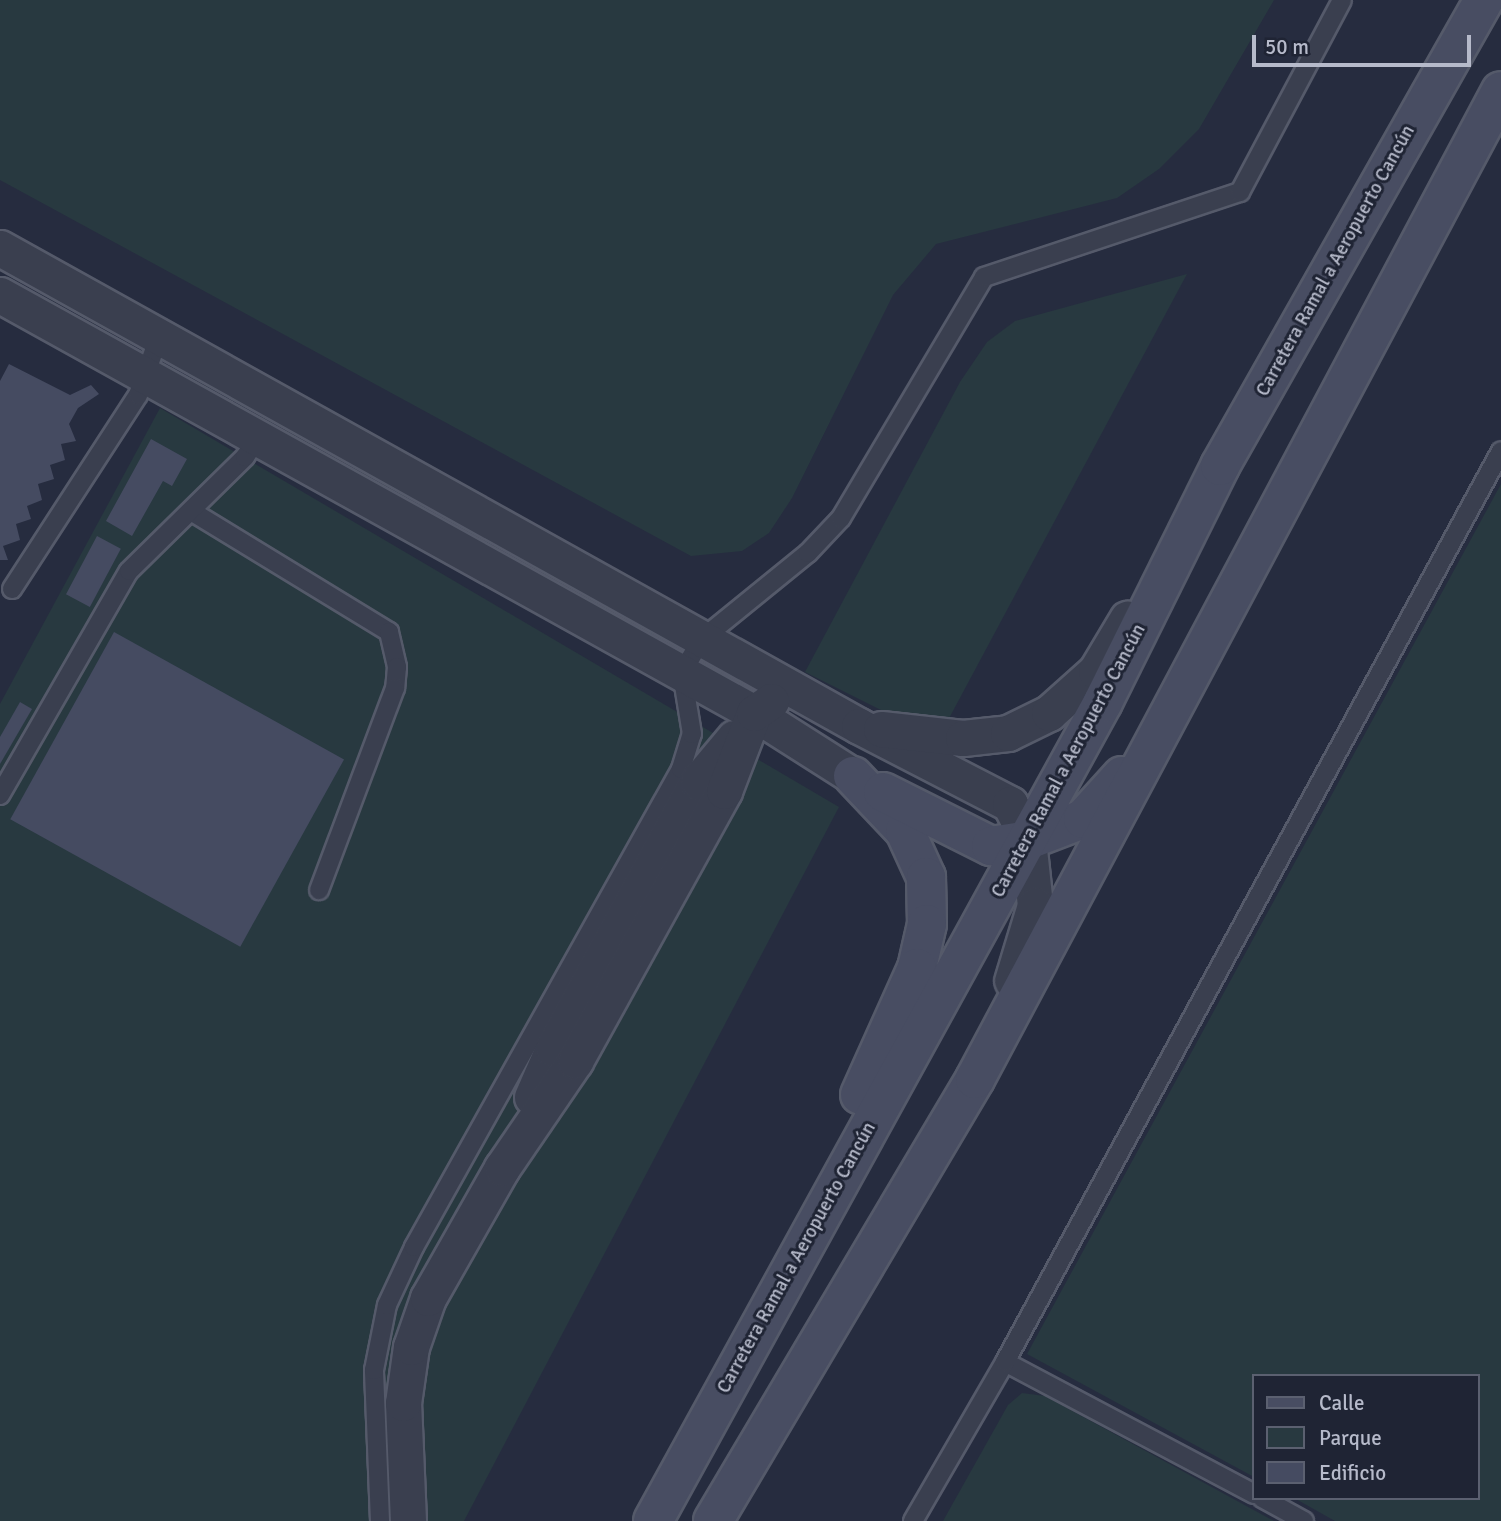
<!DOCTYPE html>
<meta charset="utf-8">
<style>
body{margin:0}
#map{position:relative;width:1501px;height:1521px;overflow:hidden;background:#262c3f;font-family:Signika,sans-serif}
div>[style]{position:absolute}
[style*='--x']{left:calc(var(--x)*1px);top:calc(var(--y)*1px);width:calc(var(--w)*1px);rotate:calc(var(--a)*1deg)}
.green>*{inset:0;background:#283940}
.building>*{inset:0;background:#454b61;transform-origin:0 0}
.roads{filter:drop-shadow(2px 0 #555a6a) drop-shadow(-2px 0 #555a6a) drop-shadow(0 2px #555a6a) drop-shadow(0 -2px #555a6a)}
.service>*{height:18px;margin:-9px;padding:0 9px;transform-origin:9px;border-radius:9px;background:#3a3f4f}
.minor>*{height:35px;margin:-17.5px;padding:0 17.5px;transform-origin:17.5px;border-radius:17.5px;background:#3a3f4f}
.secondary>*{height:38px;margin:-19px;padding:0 19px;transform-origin:19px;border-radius:19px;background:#484d62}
span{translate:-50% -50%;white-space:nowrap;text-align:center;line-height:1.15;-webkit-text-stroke:6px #1f2434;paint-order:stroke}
.street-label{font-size:19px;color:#b6baca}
.legend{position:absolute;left:1252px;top:1374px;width:228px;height:126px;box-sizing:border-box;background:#1f2434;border:2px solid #5b6070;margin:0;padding:9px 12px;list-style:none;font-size:21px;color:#b6baca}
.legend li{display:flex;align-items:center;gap:14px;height:35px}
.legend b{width:35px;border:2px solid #5b6070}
.scale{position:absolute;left:1252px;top:35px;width:219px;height:32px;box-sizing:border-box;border:4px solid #b6baca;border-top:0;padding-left:9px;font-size:21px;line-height:24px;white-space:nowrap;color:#b6baca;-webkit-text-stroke:5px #1f2434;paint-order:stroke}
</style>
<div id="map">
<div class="green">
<i style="clip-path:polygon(0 0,1274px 0,1199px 129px,1159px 169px,1117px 198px,936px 244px,893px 295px,792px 498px,769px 533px,742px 551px,691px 556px,0 180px)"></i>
<i style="clip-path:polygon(1187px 274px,946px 724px,903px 721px,805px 672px,960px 382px,987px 342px,1015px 321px)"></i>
<i style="clip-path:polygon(160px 408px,839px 807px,464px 1521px,0 1521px,0 704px)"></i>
<i style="clip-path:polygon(1501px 484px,1501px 1521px,1335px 1521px,1294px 1498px,1478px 1498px,1478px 1376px,1254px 1376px,1254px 1477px,1027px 1354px)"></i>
<i style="clip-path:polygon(1022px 1393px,1045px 1396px,1274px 1521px,943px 1521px,1008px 1405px)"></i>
</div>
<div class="building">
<i style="clip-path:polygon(9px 364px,70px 395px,91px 385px,99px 394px,78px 408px,69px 424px,76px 441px,61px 444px,65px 460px,50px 465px,54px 479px,38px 484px,42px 500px,27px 506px,31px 519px,16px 524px,20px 540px,3px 546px,8px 560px,0 560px,0 381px)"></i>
<i style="clip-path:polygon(151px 439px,187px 459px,172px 486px,163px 481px,132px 536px,106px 521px)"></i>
<i style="left:97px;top:536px;width:27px;height:66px;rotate:28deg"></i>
<i style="left:114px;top:632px;width:263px;height:214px;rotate:29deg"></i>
<i style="clip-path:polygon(20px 702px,32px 709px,0 764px,0 737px)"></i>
</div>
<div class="roads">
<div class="service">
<i style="--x:191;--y:511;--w:232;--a:31.4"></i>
<i style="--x:389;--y:632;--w:36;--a:77"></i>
<i style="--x:397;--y:667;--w:21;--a:95"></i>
<i style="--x:395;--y:688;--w:216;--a:110.6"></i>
<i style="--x:12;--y:589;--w:231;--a:-57"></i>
<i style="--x:138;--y:395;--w:62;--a:-70.1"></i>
<i style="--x:0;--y:795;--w:258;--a:-60.1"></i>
<i style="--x:129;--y:571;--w:163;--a:-44.5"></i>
<i style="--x:245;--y:457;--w:22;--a:-56"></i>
<i style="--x:1005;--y:1362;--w:282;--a:27.9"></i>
<i style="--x:1262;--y:1498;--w:48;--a:28.7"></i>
<i style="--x:380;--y:1521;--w:151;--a:-92.3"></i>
<i style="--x:374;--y:1370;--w:66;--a:-78.7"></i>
<i style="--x:387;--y:1305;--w:64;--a:-65"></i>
<i style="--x:414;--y:1247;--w:548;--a:-60.81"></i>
<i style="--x:681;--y:769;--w:37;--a:-73"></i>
<i style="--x:692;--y:734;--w:62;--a:-99.3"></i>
<i style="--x:682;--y:673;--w:39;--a:-60"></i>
<i style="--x:702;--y:639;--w:136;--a:-39.1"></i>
<i style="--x:808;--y:553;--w:48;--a:-46.7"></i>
<i style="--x:841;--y:518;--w:280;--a:-59.3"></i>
<i style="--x:984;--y:277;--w:270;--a:-18.4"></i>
<i style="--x:1240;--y:192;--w:217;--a:-62"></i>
<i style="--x:913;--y:1521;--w:184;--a:-59.9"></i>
<i style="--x:1005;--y:1362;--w:1037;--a:-61.43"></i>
</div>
<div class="minor">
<i style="--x:0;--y:248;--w:983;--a:29.09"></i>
<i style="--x:859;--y:726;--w:170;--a:27.3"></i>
<i style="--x:1010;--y:804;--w:40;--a:63.4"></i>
<i style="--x:1028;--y:840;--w:65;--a:83.9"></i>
<i style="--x:1035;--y:905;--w:79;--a:106.8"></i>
<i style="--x:0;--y:295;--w:862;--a:29"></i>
<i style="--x:754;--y:713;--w:117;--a:32.5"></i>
<i style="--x:881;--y:729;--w:82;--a:6.3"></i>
<i style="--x:963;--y:738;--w:45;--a:-6.3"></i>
<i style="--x:1008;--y:733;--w:46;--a:-26"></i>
<i style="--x:1049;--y:713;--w:63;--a:-41.8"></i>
<i style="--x:1096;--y:671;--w:61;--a:-59.2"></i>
<i style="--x:532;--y:1097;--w:52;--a:-66.4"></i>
<i style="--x:553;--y:1049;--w:305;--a:-61.6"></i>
<i style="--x:698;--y:781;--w:56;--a:-50.1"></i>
<i style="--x:408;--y:1521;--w:118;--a:-92.4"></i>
<i style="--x:403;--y:1403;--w:57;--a:-81.9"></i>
<i style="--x:411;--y:1347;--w:52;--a:-70.9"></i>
<i style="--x:428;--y:1298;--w:150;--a:-60.4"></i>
<i style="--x:502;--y:1168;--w:130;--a:-55.7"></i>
<i style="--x:575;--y:1061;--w:308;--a:-61.1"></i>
<i style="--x:724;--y:791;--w:84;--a:-69"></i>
<i style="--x:754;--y:713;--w:21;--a:-35"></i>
</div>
<div class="secondary">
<i style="--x:853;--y:776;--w:76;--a:46.6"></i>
<i style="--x:905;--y:831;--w:51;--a:65.5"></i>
<i style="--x:926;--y:877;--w:47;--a:88.8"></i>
<i style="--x:927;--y:924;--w:45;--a:102.8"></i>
<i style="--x:917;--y:968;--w:139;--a:114.2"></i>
<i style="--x:883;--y:792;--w:121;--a:26.6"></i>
<i style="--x:991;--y:846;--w:37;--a:-9"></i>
<i style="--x:1028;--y:840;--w:59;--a:-20.9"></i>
<i style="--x:1083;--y:819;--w:58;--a:-47.8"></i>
<i style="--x:653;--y:1521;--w:934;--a:-61.21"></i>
<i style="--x:1103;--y:702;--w:263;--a:-63.6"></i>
<i style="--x:1220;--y:466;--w:536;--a:-60.47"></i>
<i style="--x:713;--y:1521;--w:514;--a:-59.34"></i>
<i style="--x:975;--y:1079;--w:1119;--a:-61.97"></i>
</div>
</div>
<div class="street-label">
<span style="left:1336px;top:261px;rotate:-61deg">Carretera Ramal a Aeropuerto Cancún</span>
<span style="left:1069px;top:761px;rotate:-62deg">Carretera Ramal a Aeropuerto Cancún</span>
<span style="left:797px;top:1258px;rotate:-61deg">Carretera Ramal a Aeropuerto Cancún</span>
</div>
<ul class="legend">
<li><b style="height:9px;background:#484d62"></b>Calle</li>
<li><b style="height:19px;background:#283940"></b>Parque</li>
<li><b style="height:19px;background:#454b61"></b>Edificio</li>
</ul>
<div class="scale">50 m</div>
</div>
